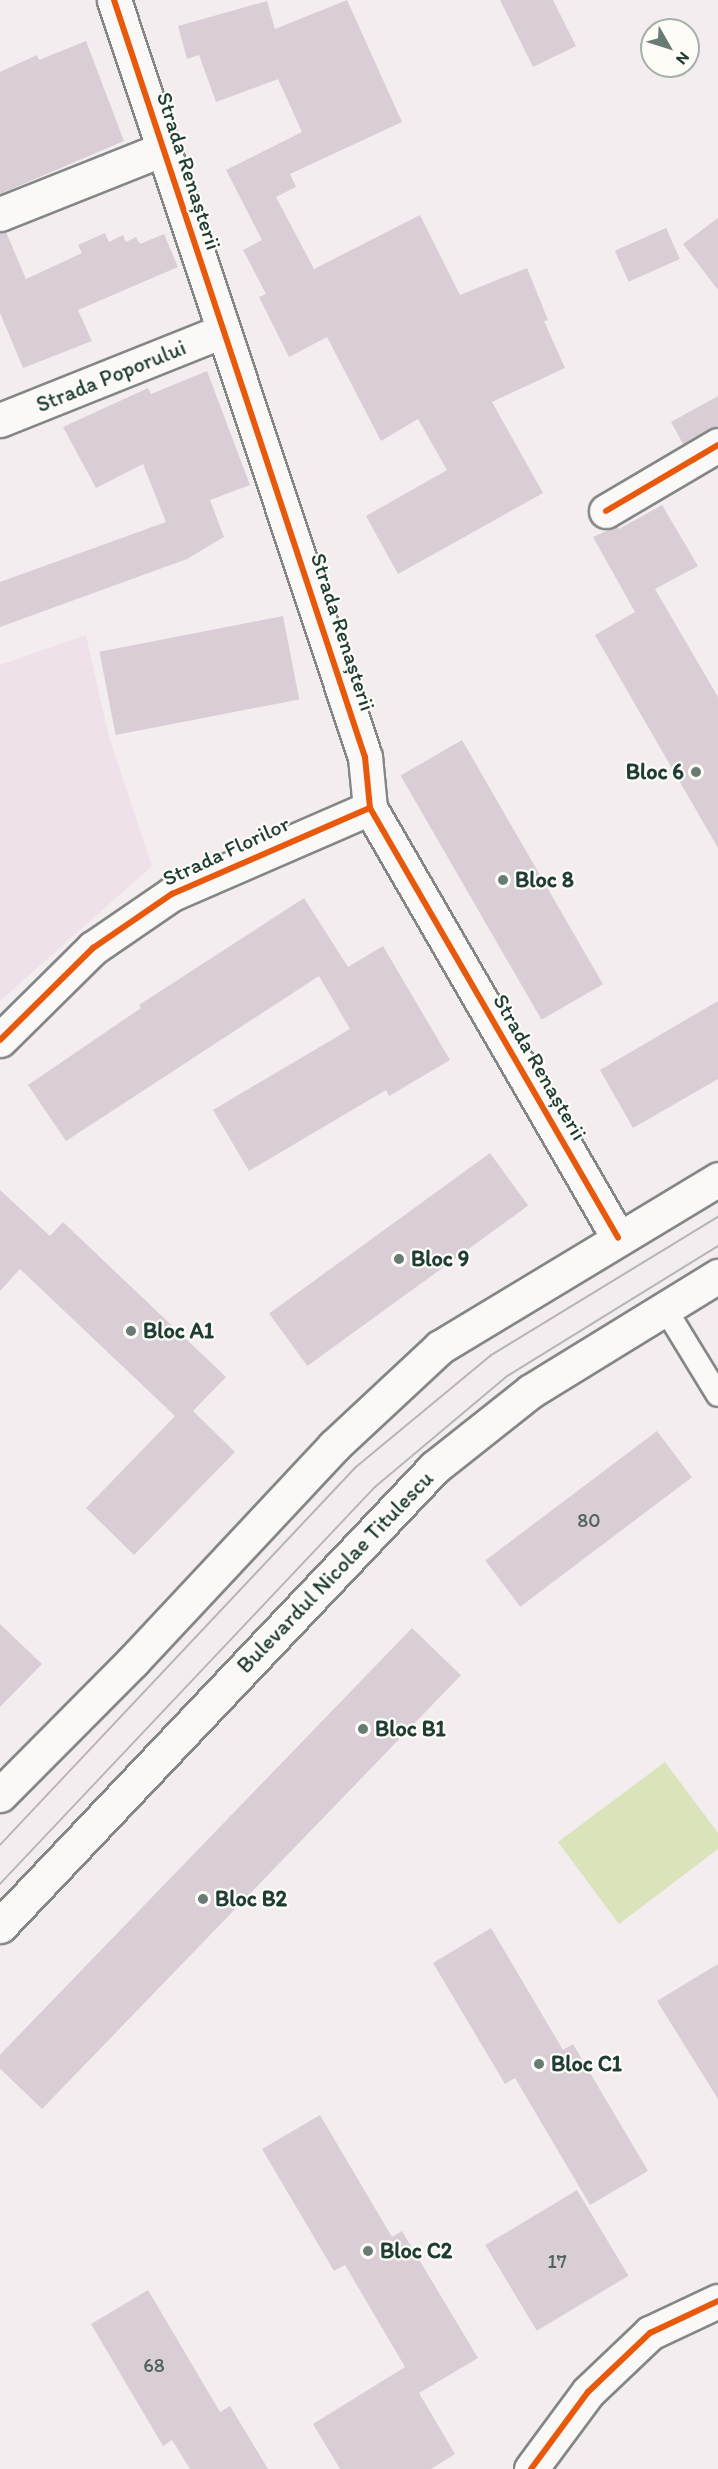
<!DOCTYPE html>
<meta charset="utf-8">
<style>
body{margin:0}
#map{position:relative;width:718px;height:2469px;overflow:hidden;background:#f3edef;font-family:Itim,sans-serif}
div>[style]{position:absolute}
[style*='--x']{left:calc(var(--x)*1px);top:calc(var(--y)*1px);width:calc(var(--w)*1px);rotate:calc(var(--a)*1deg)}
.built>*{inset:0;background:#efe1e9}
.green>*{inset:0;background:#dae3ba}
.building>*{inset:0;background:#daced6;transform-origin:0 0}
.roads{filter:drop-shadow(2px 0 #848786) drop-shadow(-2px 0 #848786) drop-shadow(0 2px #848786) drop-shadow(0 -2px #848786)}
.lane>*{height:22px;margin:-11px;padding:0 11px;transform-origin:11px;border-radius:11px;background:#faf9f8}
.street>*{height:33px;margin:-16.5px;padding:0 16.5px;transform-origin:16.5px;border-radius:16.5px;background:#faf9f8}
.secondary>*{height:33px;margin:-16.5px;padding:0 16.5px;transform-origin:16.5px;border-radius:16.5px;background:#faf9f8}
.tram>*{height:1.5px;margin:-0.75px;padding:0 0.75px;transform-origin:0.75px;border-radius:0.75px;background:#b3b6b4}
.cycleway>*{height:6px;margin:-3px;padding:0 3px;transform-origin:3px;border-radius:3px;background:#e8590c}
.dots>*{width:16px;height:16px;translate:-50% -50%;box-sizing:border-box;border:3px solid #fdfcf7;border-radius:50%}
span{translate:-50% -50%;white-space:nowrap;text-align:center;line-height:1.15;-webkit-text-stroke:4.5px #fdfcf7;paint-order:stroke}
.number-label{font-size:20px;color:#4e615c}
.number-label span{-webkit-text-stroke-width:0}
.street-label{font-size:22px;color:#1f3d34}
.poi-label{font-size:22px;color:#1f3d34;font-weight:700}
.right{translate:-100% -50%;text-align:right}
.left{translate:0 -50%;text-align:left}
.north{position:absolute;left:640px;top:18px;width:60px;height:60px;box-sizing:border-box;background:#fdfcf7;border:2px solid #a4b0a9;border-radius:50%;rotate:129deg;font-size:16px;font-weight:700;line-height:24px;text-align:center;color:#1f3d34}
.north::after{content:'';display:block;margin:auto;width:21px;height:27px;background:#697b75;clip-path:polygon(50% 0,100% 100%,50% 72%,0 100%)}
</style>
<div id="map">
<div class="built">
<i style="clip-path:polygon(86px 635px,109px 737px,152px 866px,0 1001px,0 665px)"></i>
</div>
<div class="green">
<i style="clip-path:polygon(665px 1762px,718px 1833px,718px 1849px,619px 1924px,558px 1842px)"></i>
</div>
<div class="building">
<i style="clip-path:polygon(347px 0,402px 122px,290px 174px,296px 187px,276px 197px,314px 269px,420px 215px,460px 295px,527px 268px,548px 320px,544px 321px,565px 368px,492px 402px,543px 493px,398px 574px,366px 516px,447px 470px,418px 419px,381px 441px,327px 337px,289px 357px,259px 297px,266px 294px,243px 250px,262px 240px,226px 170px,302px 132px,278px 79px,216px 102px,199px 55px,187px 59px,178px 26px,267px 1px,275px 29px)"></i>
<i style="clip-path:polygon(500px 0,553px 0,576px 46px,533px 67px)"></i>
<i style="clip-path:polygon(86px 41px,124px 141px,0 194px,0 72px,37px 55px,39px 60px)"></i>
<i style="clip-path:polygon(718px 218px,718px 290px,683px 244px)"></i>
<i style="left:666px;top:228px;width:34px;height:56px;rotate:66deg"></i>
<i style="clip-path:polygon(0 232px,6px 232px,26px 279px,82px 253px,78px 245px,105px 233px,109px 242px,123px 235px,126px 242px,136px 237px,140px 244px,164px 234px,178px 267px,78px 310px,92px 341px,23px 368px,0 313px)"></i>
<i style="clip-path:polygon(207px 371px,250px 485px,210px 500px,224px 537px,187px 559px,0 627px,0 582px,166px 522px,143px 464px,96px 488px,63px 427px,148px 388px,151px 394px)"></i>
<i style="clip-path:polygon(718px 396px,718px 426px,683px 444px,671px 422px)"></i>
<i style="clip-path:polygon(662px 505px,698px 566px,655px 589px,718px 697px,718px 848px,595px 635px,635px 612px,593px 537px,617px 526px,619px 529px)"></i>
<i style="left:283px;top:616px;width:85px;height:187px;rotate:79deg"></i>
<i style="left:462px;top:740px;width:282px;height:71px;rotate:60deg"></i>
<i style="clip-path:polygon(304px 898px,348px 967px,383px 946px,450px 1060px,389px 1096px,386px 1090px,249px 1171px,213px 1110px,350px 1029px,319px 976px,66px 1141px,28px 1085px,141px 1008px,139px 1005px)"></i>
<i style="clip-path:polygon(718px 1001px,718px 1079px,633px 1128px,600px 1070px)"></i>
<i style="left:490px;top:1153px;width:65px;height:273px;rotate:54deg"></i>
<i style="clip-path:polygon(0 1190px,50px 1236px,63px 1222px,226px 1377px,193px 1411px,235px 1452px,134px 1555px,86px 1508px,175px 1416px,20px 1269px,0 1291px)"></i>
<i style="left:657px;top:1431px;width:58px;height:215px;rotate:53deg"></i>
<i style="clip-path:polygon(0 1624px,42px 1664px,0 1707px)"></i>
<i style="left:412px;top:1628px;width:68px;height:603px;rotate:44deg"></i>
<i style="clip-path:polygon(491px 1928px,563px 2050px,573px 2044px,648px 2171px,590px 2205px,515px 2078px,505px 2084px,433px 1963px)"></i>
<i style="clip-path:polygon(718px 1964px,718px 2099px,657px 2001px)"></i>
<i style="clip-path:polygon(320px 2115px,392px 2237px,402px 2231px,478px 2358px,419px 2393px,455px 2454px,431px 2469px,340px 2469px,313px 2424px,405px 2367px,345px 2265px,334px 2271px,262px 2149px)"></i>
<i style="left:577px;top:2190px;width:100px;height:107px;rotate:59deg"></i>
<i style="clip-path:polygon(148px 2290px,220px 2412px,230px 2406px,268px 2469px,190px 2469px,172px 2440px,163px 2446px,91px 2324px)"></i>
</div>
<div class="roads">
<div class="lane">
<i style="--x:664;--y:1307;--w:103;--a:58.5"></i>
</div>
<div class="street">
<i style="--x:114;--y:0;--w:798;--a:71.66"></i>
<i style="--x:365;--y:757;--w:51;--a:84.4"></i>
<i style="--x:370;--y:808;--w:496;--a:60"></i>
<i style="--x:0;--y:214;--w:175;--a:-21.7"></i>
<i style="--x:0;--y:420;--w:240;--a:-21.8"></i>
<i style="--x:606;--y:511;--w:130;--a:-30.5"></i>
<i style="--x:0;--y:1040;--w:131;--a:-44.7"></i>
<i style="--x:93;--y:948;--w:96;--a:-34.4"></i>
<i style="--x:172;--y:894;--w:216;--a:-23.5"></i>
<i style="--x:531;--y:2469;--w:96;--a:-53.5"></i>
<i style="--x:588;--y:2392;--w:86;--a:-43.6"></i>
<i style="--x:650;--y:2333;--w:75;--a:-25.2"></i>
</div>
<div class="secondary">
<i style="--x:0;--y:1795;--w:189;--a:-45.2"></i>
<i style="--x:133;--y:1661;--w:294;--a:-46.9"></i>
<i style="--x:334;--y:1446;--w:145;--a:-43"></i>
<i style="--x:440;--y:1347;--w:325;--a:-31.1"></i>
<i style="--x:0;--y:1926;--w:632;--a:-46.54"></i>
<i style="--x:435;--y:1467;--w:122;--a:-38.4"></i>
<i style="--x:531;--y:1391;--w:220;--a:-31.6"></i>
</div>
</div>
<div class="tram">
<i style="--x:0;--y:1845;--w:519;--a:-46.72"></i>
<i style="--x:356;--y:1467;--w:174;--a:-39.6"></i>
<i style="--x:490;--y:1356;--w:267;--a:-31.4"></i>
<i style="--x:0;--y:1884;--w:546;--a:-46.63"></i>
<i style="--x:375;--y:1487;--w:171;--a:-40"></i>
<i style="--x:506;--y:1377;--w:249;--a:-31.7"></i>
</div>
<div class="cycleway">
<i style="--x:114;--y:0;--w:798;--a:71.66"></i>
<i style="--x:365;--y:757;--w:51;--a:84.4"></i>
<i style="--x:370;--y:808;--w:496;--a:60"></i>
<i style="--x:606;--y:511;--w:130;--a:-30.5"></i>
<i style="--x:0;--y:1040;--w:131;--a:-44.7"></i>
<i style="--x:93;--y:948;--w:96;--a:-34.4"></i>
<i style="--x:172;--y:894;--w:216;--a:-23.5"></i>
<i style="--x:531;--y:2469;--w:96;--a:-53.5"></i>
<i style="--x:588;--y:2392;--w:86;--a:-43.6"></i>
<i style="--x:650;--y:2333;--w:75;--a:-25.2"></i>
</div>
<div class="dots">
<i style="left:696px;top:772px;background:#697b75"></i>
<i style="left:503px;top:880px;background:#697b75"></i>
<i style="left:399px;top:1259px;background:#697b75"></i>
<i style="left:131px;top:1331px;background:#697b75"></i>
<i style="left:363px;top:1729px;background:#697b75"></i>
<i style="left:203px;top:1899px;background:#697b75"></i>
<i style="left:539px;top:2064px;background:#697b75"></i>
<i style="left:368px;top:2251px;background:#697b75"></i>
</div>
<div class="number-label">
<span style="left:589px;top:1520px">80</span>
<span style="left:557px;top:2261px">17</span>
<span style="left:154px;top:2365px">68</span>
</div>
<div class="street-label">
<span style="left:189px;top:171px;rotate:72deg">Strada Renașterii</span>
<span style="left:111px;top:376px;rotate:-22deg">Strada Poporului</span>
<span style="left:343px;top:632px;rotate:72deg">Strada Renașterii</span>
<span style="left:226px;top:851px;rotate:-25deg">Strada Florilor</span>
<span style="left:540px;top:1067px;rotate:60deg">Strada Renașterii</span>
<span style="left:335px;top:1572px;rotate:-46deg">Bulevardul Nicolae Titulescu</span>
</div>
<div class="poi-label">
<span class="right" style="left:684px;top:772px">Bloc 6</span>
<span class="left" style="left:515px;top:880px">Bloc 8</span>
<span class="left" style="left:411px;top:1259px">Bloc 9</span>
<span class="left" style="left:143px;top:1331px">Bloc A1</span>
<span class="left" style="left:375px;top:1729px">Bloc B1</span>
<span class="left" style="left:215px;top:1899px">Bloc B2</span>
<span class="left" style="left:551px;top:2064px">Bloc C1</span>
<span class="left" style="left:380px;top:2251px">Bloc C2</span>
</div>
<div class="north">N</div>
</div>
